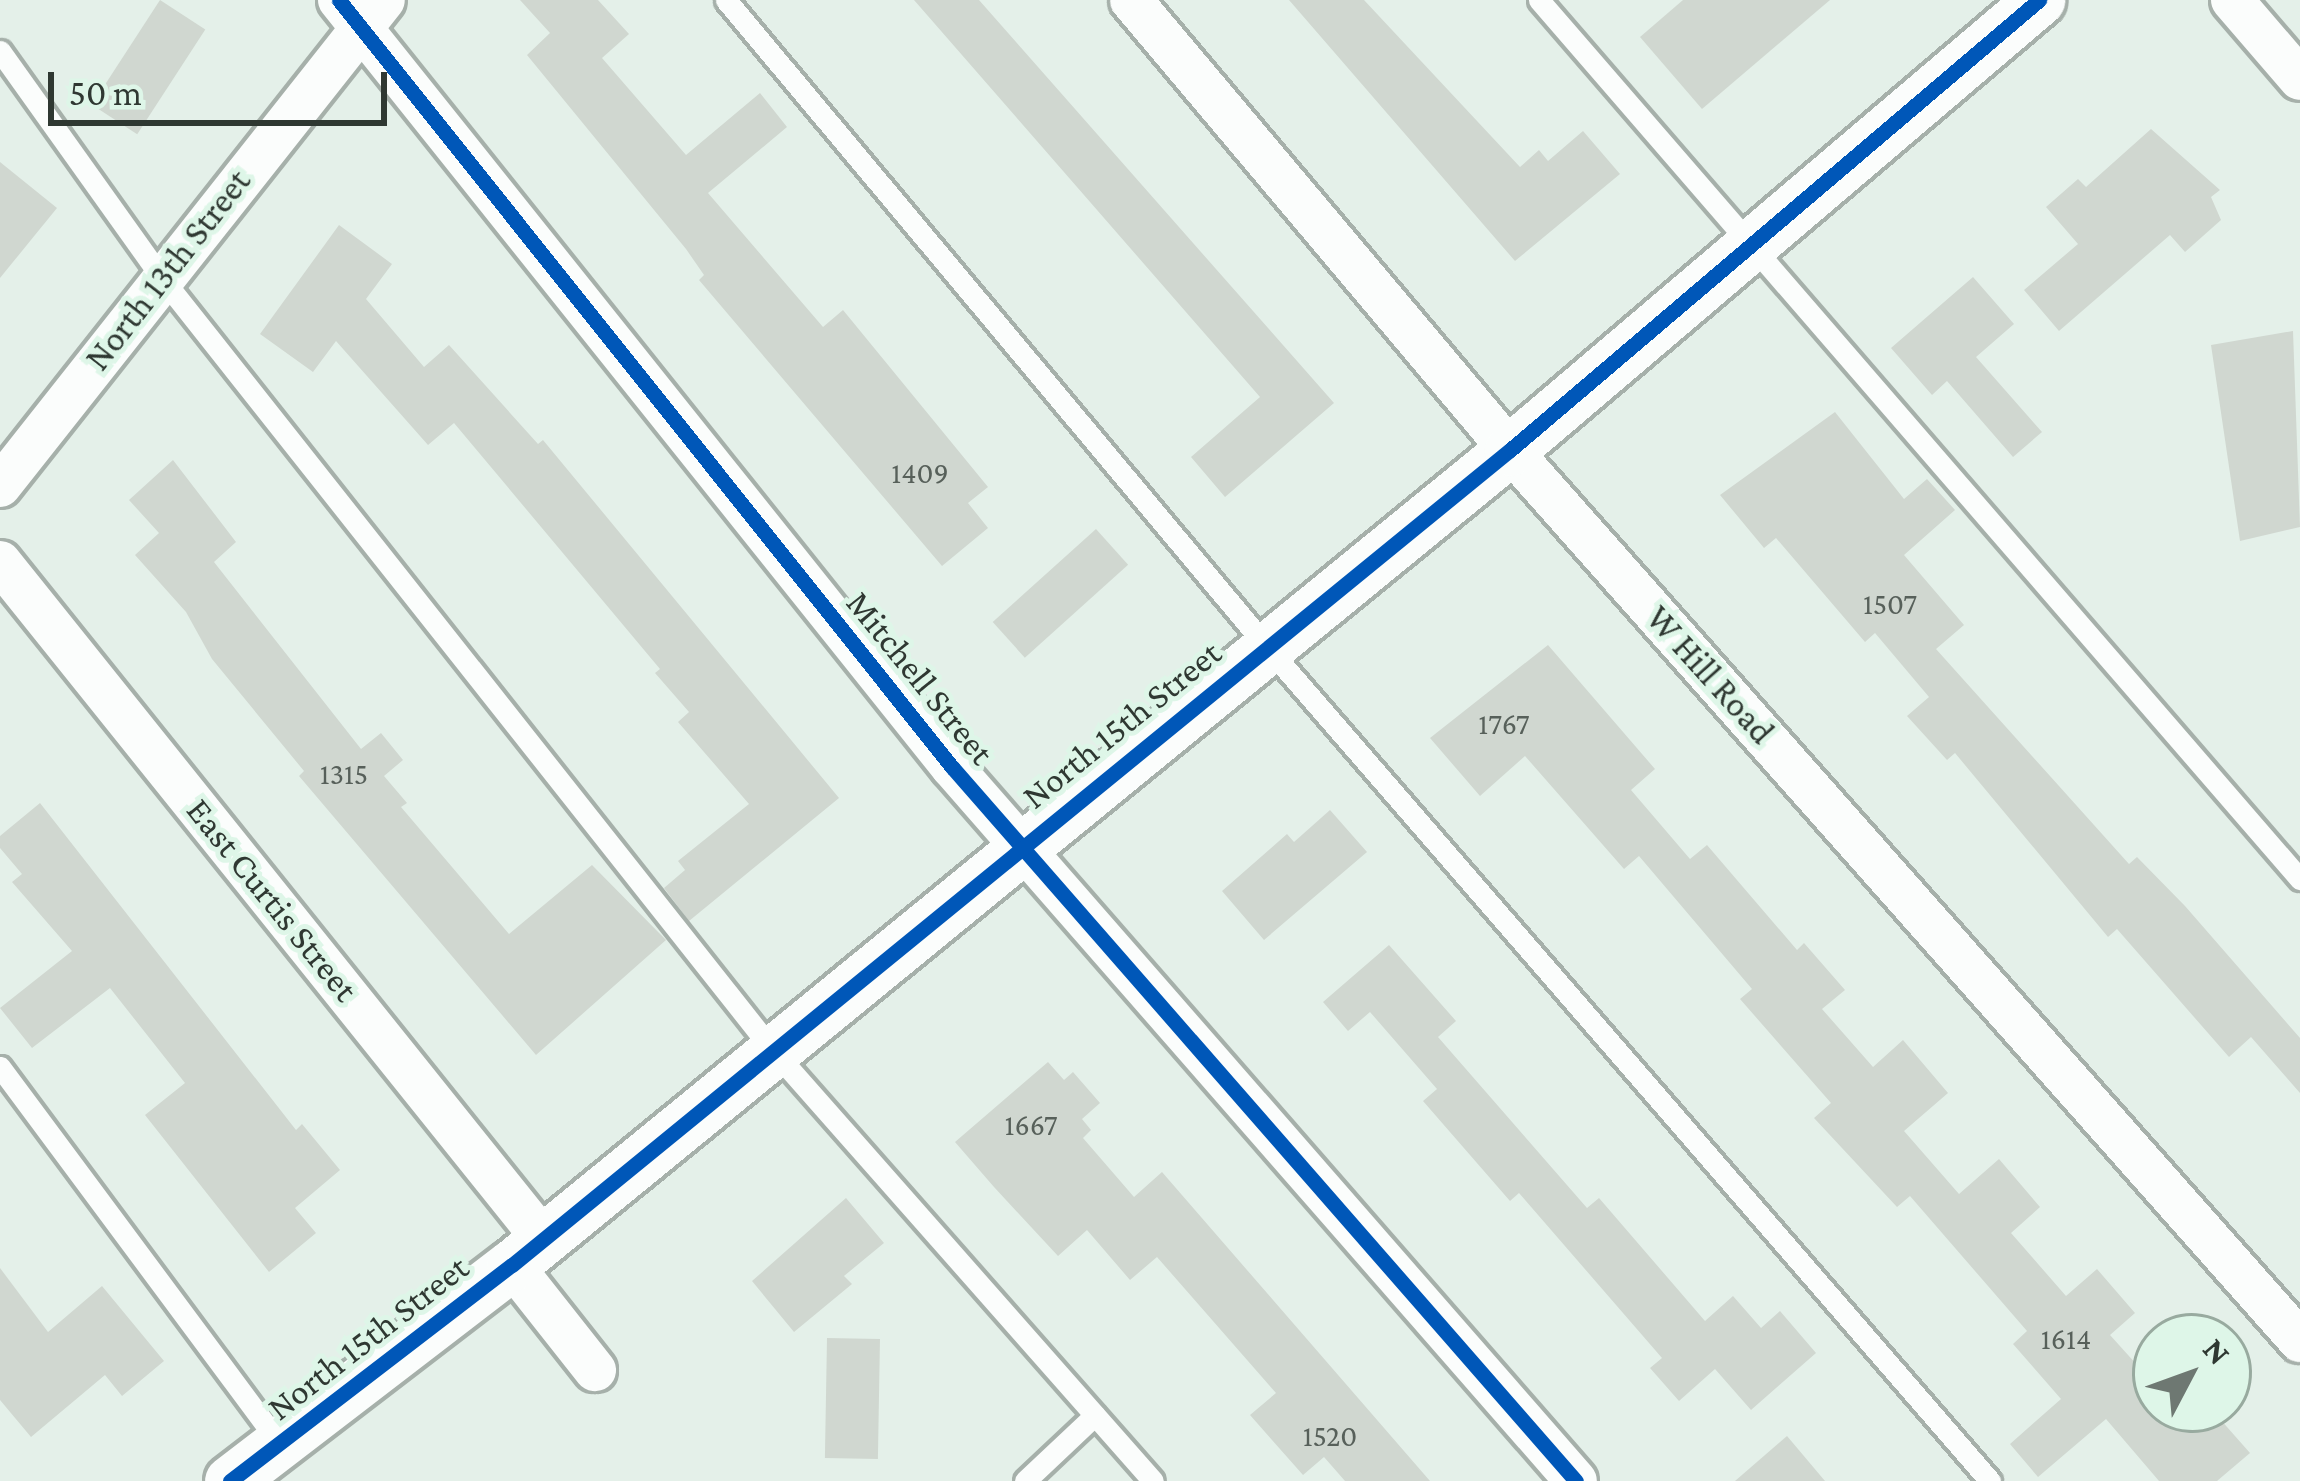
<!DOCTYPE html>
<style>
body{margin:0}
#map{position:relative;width:2300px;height:1481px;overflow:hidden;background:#e4f0e9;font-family:"Crimson Pro",serif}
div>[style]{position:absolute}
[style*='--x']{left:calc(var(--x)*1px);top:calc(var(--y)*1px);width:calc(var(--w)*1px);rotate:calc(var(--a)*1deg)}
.building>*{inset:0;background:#d0d7d0;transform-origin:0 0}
.roads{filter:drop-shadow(3px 0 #a6b0aa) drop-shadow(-3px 0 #a6b0aa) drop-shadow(0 3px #a6b0aa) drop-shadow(0 -3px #a6b0aa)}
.service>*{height:21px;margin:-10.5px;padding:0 10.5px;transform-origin:10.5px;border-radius:10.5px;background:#fbfdfc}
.minor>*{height:42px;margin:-21px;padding:0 21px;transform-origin:21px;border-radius:21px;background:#fbfdfc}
.tertiary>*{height:51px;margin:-25.5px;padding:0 25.5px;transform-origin:25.5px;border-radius:25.5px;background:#fbfdfc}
.cycleway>*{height:15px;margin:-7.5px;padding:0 7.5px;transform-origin:7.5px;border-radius:7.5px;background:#0057b8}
span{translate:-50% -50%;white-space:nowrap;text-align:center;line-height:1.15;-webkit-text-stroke:10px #def6e8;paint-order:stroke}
.number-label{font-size:30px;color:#57605a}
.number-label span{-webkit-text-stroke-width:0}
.street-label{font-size:36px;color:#2f3832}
.north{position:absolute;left:2132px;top:1313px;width:120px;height:120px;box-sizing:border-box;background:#def6e8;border:3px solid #98aa9f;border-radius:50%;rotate:49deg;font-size:33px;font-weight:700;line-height:48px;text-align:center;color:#2f3832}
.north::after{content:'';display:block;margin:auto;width:42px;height:54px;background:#6e7872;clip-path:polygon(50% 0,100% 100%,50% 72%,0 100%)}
.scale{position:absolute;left:48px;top:72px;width:339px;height:54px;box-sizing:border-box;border:6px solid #2f3832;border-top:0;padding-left:15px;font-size:36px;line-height:42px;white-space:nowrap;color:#2f3832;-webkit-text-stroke:9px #def6e8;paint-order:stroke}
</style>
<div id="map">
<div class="building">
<i style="left:160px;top:0;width:54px;height:125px;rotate:33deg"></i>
<i style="clip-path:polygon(520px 0,598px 0,629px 34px,602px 58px,686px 155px,760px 93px,787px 127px,708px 193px,823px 327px,843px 310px,988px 487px,968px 503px,988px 528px,942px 566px,699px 280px,704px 275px,686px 249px,527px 55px,550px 33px)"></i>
<i style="clip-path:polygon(914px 0,979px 0,1334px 403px,1225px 497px,1191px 457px,1260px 397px)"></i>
<i style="clip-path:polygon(1289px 0,1364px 0,1520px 167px,1539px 150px,1548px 161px,1583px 131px,1620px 174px,1515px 261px)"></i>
<i style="clip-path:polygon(1683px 0,1830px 0,1702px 109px,1640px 37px)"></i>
<i style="clip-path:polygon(2151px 129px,2220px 190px,2211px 197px,2221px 220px,2185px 252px,2170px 235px,2059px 331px,2024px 290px,2078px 244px,2046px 207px,2078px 179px,2086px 187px)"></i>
<i style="clip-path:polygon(0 162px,57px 208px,0 278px)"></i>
<i style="clip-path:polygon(339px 225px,392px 264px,366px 299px,424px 367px,449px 345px,538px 444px,543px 440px,839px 798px,689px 921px,664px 888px,685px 870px,678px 861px,749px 804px,678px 722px,689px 712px,655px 673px,660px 669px,454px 423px,428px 445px,336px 341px,313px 372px,260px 334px)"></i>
<i style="clip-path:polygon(1973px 277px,2014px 324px,1976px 357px,2042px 432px,2013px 457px,1947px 381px,1932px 395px,1891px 348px)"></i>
<i style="clip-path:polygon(2293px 331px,2300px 527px,2240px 541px,2211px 345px)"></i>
<i style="clip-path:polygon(1835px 412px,1904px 499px,1927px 479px,1955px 510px,1904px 555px,1964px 625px,1936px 649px,2129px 864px,2137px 857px,2185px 906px,2300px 1038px,2300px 1093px,2251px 1037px,2229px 1057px,2117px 929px,2108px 937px,1955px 753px,1947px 760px,1907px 716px,1929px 697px,1875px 633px,1865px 642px,1776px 538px,1764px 548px,1720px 495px)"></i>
<i style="clip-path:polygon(173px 460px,236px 542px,214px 562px,361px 749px,381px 733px,403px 760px,384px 776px,407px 803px,401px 807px,509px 934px,592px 865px,666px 940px,536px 1055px,299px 776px,304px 771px,212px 659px,186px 612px,135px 555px,159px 533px,129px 500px)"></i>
<i style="left:1096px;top:529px;width:48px;height:139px;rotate:48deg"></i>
<i style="clip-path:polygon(1548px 645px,1655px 769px,1631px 790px,1690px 859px,1707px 845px,1797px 950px,1804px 943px,1845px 990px,1822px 1009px,1873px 1067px,1903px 1040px,1948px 1093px,1904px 1131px,1959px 1194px,1999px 1159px,2040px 1207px,2011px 1233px,2066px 1296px,2097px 1269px,2135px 1313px,2110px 1335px,2156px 1386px,2156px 1409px,2171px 1409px,2189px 1430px,2212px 1410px,2250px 1453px,2217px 1481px,2159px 1481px,2106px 1419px,2038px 1477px,2010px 1444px,2061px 1399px,2013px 1344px,2027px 1331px,1910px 1196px,1897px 1207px,1814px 1118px,1831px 1103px,1740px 999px,1752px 989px,1639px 856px,1624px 869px,1525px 756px,1480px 796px,1430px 738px)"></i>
<i style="clip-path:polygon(40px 803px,296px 1130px,302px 1124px,340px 1170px,295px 1208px,316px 1233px,269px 1272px,145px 1115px,185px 1083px,110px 988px,32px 1048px,0 1008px,72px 951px,12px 882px,22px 874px,0 848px,0 836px)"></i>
<i style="clip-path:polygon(1330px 810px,1367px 852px,1264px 940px,1222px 891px,1287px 834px,1294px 842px)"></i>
<i style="clip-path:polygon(1389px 945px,1456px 1021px,1438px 1037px,1587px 1208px,1599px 1198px,1705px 1321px,1733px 1296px,1761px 1328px,1780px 1311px,1816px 1353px,1751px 1410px,1715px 1369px,1679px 1401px,1650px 1368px,1662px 1358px,1519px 1193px,1510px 1201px,1423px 1101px,1437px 1089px,1370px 1012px,1348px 1031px,1323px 1002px)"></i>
<i style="clip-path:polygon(1048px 1062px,1064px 1080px,1073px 1072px,1100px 1103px,1082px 1119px,1091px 1130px,1083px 1138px,1134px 1197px,1162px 1172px,1430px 1481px,1345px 1481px,1324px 1457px,1303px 1475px,1250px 1415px,1276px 1393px,1157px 1257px,1130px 1280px,1087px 1230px,1058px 1256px,994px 1187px,955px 1142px)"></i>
<i style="clip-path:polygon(846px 1198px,884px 1243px,844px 1276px,852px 1284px,794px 1332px,752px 1281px)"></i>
<i style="clip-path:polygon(0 1268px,48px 1332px,102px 1286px,164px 1361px,122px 1396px,105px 1375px,31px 1437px,0 1400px)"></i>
<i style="left:827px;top:1338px;width:53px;height:120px;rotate:1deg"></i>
<i style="clip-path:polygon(1787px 1436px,1825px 1481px,1735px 1481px)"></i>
</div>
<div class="roads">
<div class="service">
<i style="--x:726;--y:0;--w:843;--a:50.1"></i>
<i style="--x:1267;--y:647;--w:1104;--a:49.08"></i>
<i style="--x:1539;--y:0;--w:1163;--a:49.12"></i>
<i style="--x:0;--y:51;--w:277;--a:54.5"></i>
<i style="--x:161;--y:277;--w:983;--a:51.65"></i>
<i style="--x:771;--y:1048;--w:577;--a:48.58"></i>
<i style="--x:0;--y:1067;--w:467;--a:53.4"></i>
<i style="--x:1025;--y:1481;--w:96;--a:-43.3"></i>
</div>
<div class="minor">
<i style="--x:339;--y:0;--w:982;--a:51.37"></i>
<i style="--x:952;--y:767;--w:948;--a:48.85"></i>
<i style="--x:1131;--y:0;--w:588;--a:49.9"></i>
<i style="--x:1510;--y:450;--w:1191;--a:48.44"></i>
<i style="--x:2232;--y:0;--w:104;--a:49.3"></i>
<i style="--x:0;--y:486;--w:619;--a:-51.69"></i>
<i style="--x:0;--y:562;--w:868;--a:51.27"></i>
<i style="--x:512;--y:1265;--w:134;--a:51.7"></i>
</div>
<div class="tertiary">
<i style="--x:230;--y:1481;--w:355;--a:-37.5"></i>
<i style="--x:512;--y:1265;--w:1288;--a:-39.24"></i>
<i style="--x:1510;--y:450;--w:695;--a:-40.39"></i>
</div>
</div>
<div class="cycleway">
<i style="--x:339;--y:0;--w:982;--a:51.37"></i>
<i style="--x:952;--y:767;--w:948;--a:48.85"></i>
<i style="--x:230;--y:1481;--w:355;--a:-37.5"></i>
<i style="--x:512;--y:1265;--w:1288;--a:-39.24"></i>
<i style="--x:1510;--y:450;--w:695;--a:-40.39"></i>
</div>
<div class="number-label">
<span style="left:920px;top:473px">1409</span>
<span style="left:1890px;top:604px">1507</span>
<span style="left:1504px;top:724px">1767</span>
<span style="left:344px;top:774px">1315</span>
<span style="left:1031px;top:1125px">1667</span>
<span style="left:2066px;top:1339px">1614</span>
<span style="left:1330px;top:1436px">1520</span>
</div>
<div class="street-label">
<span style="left:168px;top:270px;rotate:-52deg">North 13th Street</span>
<span style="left:1710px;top:675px;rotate:48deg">W Hill Road</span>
<span style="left:920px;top:678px;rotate:51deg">Mitchell Street</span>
<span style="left:1122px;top:725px;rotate:-39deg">North 15th Street</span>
<span style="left:272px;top:900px;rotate:51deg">East Curtis Street</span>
<span style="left:368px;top:1338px;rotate:-38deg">North 15th Street</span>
</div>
<div class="north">N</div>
<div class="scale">50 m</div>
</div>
